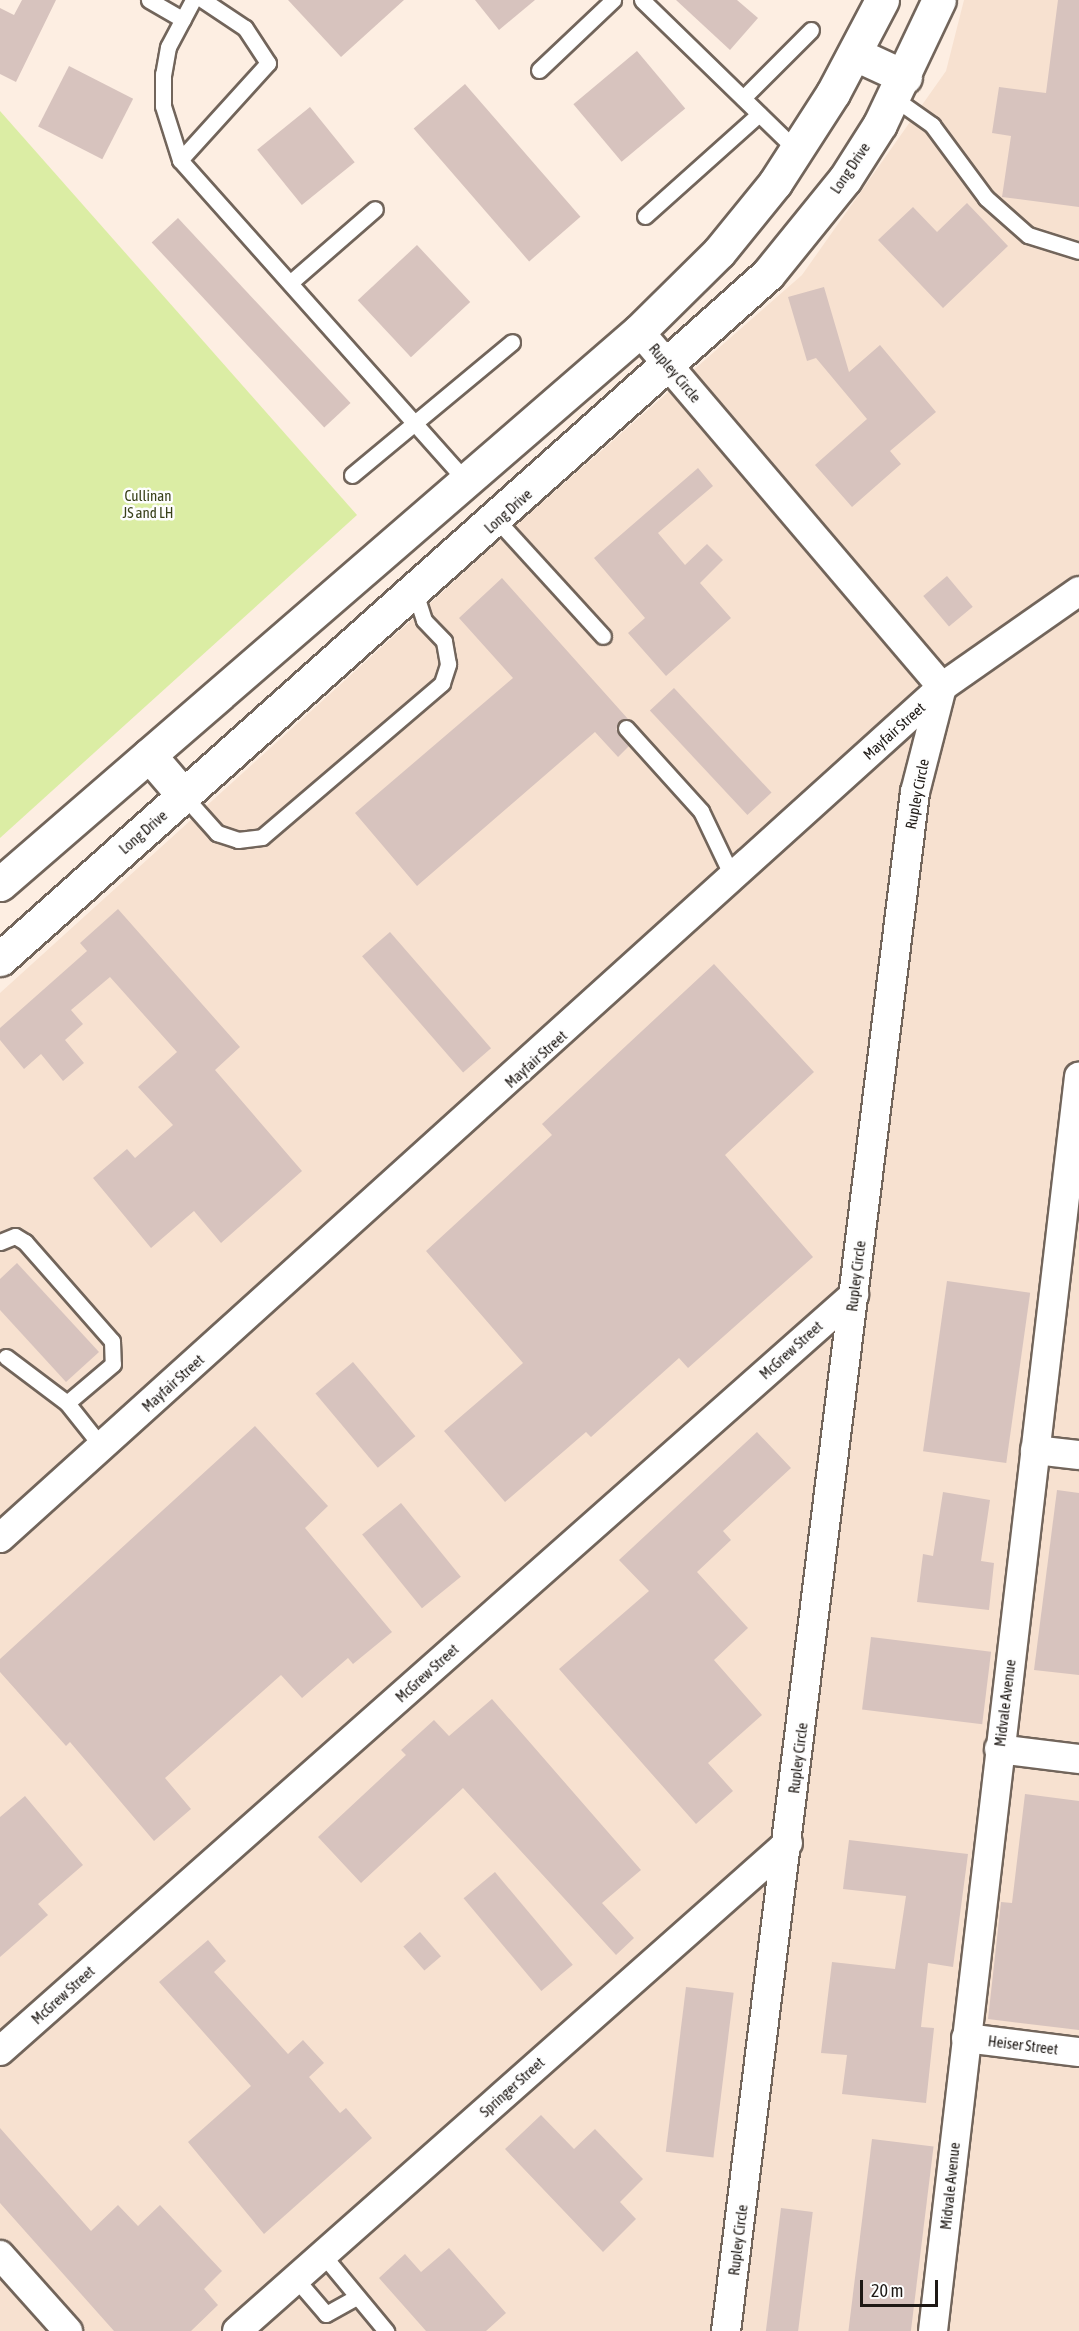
<!DOCTYPE html>
<style>
body{margin:0}
#map{position:relative;width:1079px;height:2331px;overflow:hidden;background:#fdeee2;font-family:"Asap Condensed",sans-serif}
div>[style]{position:absolute}
[style*='--x']{left:calc(var(--x)*1px);top:calc(var(--y)*1px);width:calc(var(--w)*1px);rotate:calc(var(--a)*1deg)}
.built>*{inset:0;background:#f7e1d0}
.green>*{inset:0;background:#dbeda4}
.building>*{inset:0;background:#d7c3be;transform-origin:0 0}
.roads{filter:drop-shadow(2px 0 #72655b) drop-shadow(-2px 0 #72655b) drop-shadow(0 2px #72655b) drop-shadow(0 -2px #72655b)}
.service>*{height:15px;margin:-7.5px;padding:0 7.5px;transform-origin:7.5px;border-radius:7.5px;background:#fff}
.minor>*{height:28px;margin:-14px;padding:0 14px;transform-origin:14px;border-radius:14px;background:#fff}
.secondary>*{height:33px;margin:-16.5px;padding:0 16.5px;transform-origin:16.5px;border-radius:16.5px;background:#fff}
span{translate:-50% -50%;white-space:nowrap;text-align:center;line-height:1.15;-webkit-text-stroke:5px #fefefe;paint-order:stroke}
.street-label{font-size:15px;color:#1e1915}
.park-label{font-size:15px;color:#39411a}
.scale{position:absolute;left:860px;top:2280px;width:78px;height:27px;box-sizing:border-box;border:3px solid #1e1915;border-top:0;padding-left:8px;font-size:18px;line-height:21px;white-space:nowrap;color:#1e1915;-webkit-text-stroke:4px #fefefe;paint-order:stroke}
</style>
<div id="map">
<div class="built">
<i style="clip-path:polygon(964px 0,1079px 0,1079px 2331px,0 2331px,0 993px,512px 529px,802px 275px,946px 71px)"></i>
</div>
<div class="green">
<i style="clip-path:polygon(0 111px,357px 515px,0 838px)"></i>
</div>
<div class="building">
<i style="clip-path:polygon(22px 0,56px 0,16px 82px,0 74px,0 8px,14px 15px)"></i>
<i style="clip-path:polygon(288px 0,404px 0,341px 57px)"></i>
<i style="clip-path:polygon(475px 0,535px 0,499px 30px)"></i>
<i style="clip-path:polygon(676px 0,737px 0,758px 18px,730px 50px)"></i>
<i style="clip-path:polygon(1058px 0,1079px 0,1079px 207px,1002px 197px,1011px 136px,992px 133px,999px 87px,1046px 93px)"></i>
<i style="left:637px;top:51px;width:75px;height:83px;rotate:50deg"></i>
<i style="left:69px;top:66px;width:72px;height:68px;rotate:27deg"></i>
<i style="left:465px;top:84px;width:176px;height:68px;rotate:49deg"></i>
<i style="left:310px;top:107px;width:71px;height:68px;rotate:51deg"></i>
<i style="clip-path:polygon(967px 203px,1008px 246px,943px 308px,878px 240px,913px 207px,937px 232px)"></i>
<i style="left:178px;top:218px;width:253px;height:36px;rotate:47deg"></i>
<i style="left:417px;top:245px;width:78px;height:81px;rotate:47deg"></i>
<i style="clip-path:polygon(824px 287px,849px 372px,880px 345px,936px 412px,890px 451px,901px 464px,852px 507px,815px 465px,867px 419px,816px 358px,807px 361px,788px 297px)"></i>
<i style="clip-path:polygon(698px 468px,713px 486px,658px 533px,685px 565px,707px 544px,723px 560px,700px 583px,731px 618px,666px 676px,628px 633px,645px 618px,594px 558px)"></i>
<i style="left:947px;top:576px;width:40px;height:31px;rotate:50deg"></i>
<i style="clip-path:polygon(502px 578px,628px 719px,616px 729px,629px 746px,618px 757px,595px 732px,417px 886px,355px 813px,513px 678px,459px 618px)"></i>
<i style="left:674px;top:688px;width:143px;height:33px;rotate:47deg"></i>
<i style="clip-path:polygon(118px 909px,240px 1047px,215px 1070px,302px 1171px,221px 1243px,194px 1211px,151px 1248px,93px 1178px,127px 1149px,135px 1158px,173px 1125px,138px 1087px,177px 1052px,110px 977px,71px 1010px,83px 1024px,65px 1040px,84px 1063px,63px 1081px,41px 1054px,24px 1069px,0 1040px,0 1028px,87px 951px,80px 943px)"></i>
<i style="left:390px;top:932px;width:154px;height:37px;rotate:49deg"></i>
<i style="clip-path:polygon(714px 964px,814px 1072px,725px 1155px,813px 1257px,688px 1368px,679px 1358px,591px 1437px,586px 1432px,505px 1502px,444px 1431px,523px 1363px,426px 1251px,552px 1135px,542px 1124px)"></i>
<i style="clip-path:polygon(17px 1263px,99px 1352px,66px 1382px,0 1310px,0 1279px)"></i>
<i style="left:947px;top:1281px;width:84px;height:172px;rotate:8deg"></i>
<i style="left:353px;top:1362px;width:97px;height:49px;rotate:50deg"></i>
<i style="clip-path:polygon(255px 1426px,328px 1506px,305px 1528px,392px 1632px,353px 1664px,348px 1658px,302px 1698px,281px 1675px,165px 1778px,191px 1809px,154px 1841px,70px 1742px,66px 1746px,0 1672px,0 1659px)"></i>
<i style="clip-path:polygon(757px 1432px,791px 1468px,723px 1531px,731px 1540px,697px 1572px,748px 1628px,714px 1660px,762px 1715px,708px 1763px,733px 1791px,696px 1824px,559px 1669px,649px 1591px,619px 1560px)"></i>
<i style="clip-path:polygon(1057px 1490px,1079px 1493px,1079px 1675px,1034px 1670px)"></i>
<i style="clip-path:polygon(943px 1492px,990px 1500px,981px 1561px,994px 1563px,989px 1610px,917px 1602px,923px 1554px,933px 1556px)"></i>
<i style="left:401px;top:1503px;width:95px;height:50px;rotate:51deg"></i>
<i style="left:871px;top:1637px;width:121px;height:73px;rotate:7deg"></i>
<i style="clip-path:polygon(492px 1699px,641px 1870px,602px 1903px,634px 1938px,616px 1955px,463px 1788px,361px 1883px,318px 1837px,406px 1755px,401px 1750px,434px 1720px,449px 1736px)"></i>
<i style="clip-path:polygon(1025px 1794px,1079px 1801px,1079px 2030px,988px 2019px,1001px 1902px,1012px 1903px)"></i>
<i style="clip-path:polygon(25px 1796px,83px 1865px,38px 1904px,48px 1915px,0 1957px,0 1817px)"></i>
<i style="clip-path:polygon(849px 1840px,968px 1854px,953px 1967px,928px 1963px,921px 2027px,934px 2028px,926px 2103px,842px 2094px,847px 2055px,821px 2053px,832px 1962px,895px 1969px,906px 1896px,843px 1889px)"></i>
<i style="left:495px;top:1872px;width:121px;height:41px;rotate:50deg"></i>
<i style="left:420px;top:1932px;width:32px;height:22px;rotate:49deg"></i>
<i style="clip-path:polygon(208px 1940px,226px 1961px,214px 1972px,288px 2054px,303px 2040px,324px 2063px,309px 2077px,340px 2113px,346px 2108px,372px 2138px,264px 2234px,188px 2142px,251px 2086px,159px 1982px)"></i>
<i style="left:686px;top:1987px;width:48px;height:166px;rotate:7deg"></i>
<i style="clip-path:polygon(541px 2115px,574px 2149px,595px 2129px,643px 2179px,620px 2202px,636px 2219px,603px 2252px,505px 2149px)"></i>
<i style="clip-path:polygon(0 2128px,91px 2231px,118px 2205px,138px 2226px,160px 2205px,222px 2271px,204px 2289px,218px 2305px,191px 2331px,114px 2331px,0 2203px)"></i>
<i style="left:872px;top:2139px;width:62px;height:194px;rotate:7deg"></i>
<i style="left:781px;top:2208px;width:32px;height:124px;rotate:7deg"></i>
<i style="clip-path:polygon(449px 2248px,506px 2313px,486px 2331px,426px 2331px,379px 2278px,405px 2254px,421px 2272px)"></i>
</div>
<div class="roads">
<div class="service">
<i style="--x:149;--y:0;--w:39;--a:30"></i>
<i style="--x:193;--y:0;--w:53;--a:118"></i>
<i style="--x:168;--y:47;--w:27;--a:100"></i>
<i style="--x:163;--y:74;--w:32;--a:90"></i>
<i style="--x:163;--y:106;--w:57;--a:72.5"></i>
<i style="--x:180;--y:160;--w:430;--a:48.3"></i>
<i style="--x:642;--y:0;--w:215;--a:44.2"></i>
<i style="--x:539;--y:70;--w:102;--a:-43.4"></i>
<i style="--x:743;--y:98;--w:96;--a:-45"></i>
<i style="--x:894;--y:98;--w:47;--a:35.4"></i>
<i style="--x:932;--y:125;--w:91;--a:53.5"></i>
<i style="--x:986;--y:198;--w:56;--a:41.4"></i>
<i style="--x:1028;--y:235;--w:53;--a:17.4"></i>
<i style="--x:180;--y:160;--w:131;--a:-47.8"></i>
<i style="--x:268;--y:63;--w:42;--a:-123.3"></i>
<i style="--x:245;--y:28;--w:50;--a:-146.3"></i>
<i style="--x:645;--y:216;--w:153;--a:-41.8"></i>
<i style="--x:291;--y:282;--w:111;--a:-41"></i>
<i style="--x:352;--y:475;--w:208;--a:-39.7"></i>
<i style="--x:497;--y:520;--w:157;--a:47.6"></i>
<i style="--x:626;--y:728;--w:112;--a:47.9"></i>
<i style="--x:701;--y:811;--w:74;--a:64.5"></i>
<i style="--x:184;--y:796;--w:50;--a:48.3"></i>
<i style="--x:217;--y:833;--w:22;--a:18"></i>
<i style="--x:238;--y:840;--w:24;--a:-7"></i>
<i style="--x:262;--y:837;--w:237;--a:-40.5"></i>
<i style="--x:442;--y:683;--w:20;--a:-72"></i>
<i style="--x:448;--y:664;--w:23;--a:-100"></i>
<i style="--x:444;--y:641;--w:29;--a:-134"></i>
<i style="--x:424;--y:620;--w:28;--a:-108"></i>
<i style="--x:0;--y:1242;--w:16;--a:-22"></i>
<i style="--x:15;--y:1236;--w:12;--a:31"></i>
<i style="--x:25;--y:1242;--w:132;--a:48.7"></i>
<i style="--x:112;--y:1341;--w:23;--a:88"></i>
<i style="--x:113;--y:1364;--w:60;--a:139.7"></i>
<i style="--x:6;--y:1357;--w:76;--a:37"></i>
<i style="--x:67;--y:1403;--w:56;--a:51.5"></i>
<i style="--x:323;--y:2255;--w:99;--a:50.3"></i>
<i style="--x:296;--y:2279;--w:46;--a:49.4"></i>
<i style="--x:326;--y:2314;--w:35;--a:-29"></i>
</div>
<div class="minor">
<i style="--x:639;--y:331;--w:467;--a:49.6"></i>
<i style="--x:942;--y:687;--w:108;--a:104.4"></i>
<i style="--x:915;--y:792;--w:1551;--a:97"></i>
<i style="--x:1035;--y:1450;--w:44;--a:6.5"></i>
<i style="--x:0;--y:1538;--w:1269;--a:-42.09"></i>
<i style="--x:942;--y:687;--w:167;--a:-35"></i>
<i style="--x:999;--y:1749;--w:81;--a:7.1"></i>
<i style="--x:966;--y:2038;--w:114;--a:7.1"></i>
<i style="--x:0;--y:2051;--w:1141;--a:-41.52"></i>
<i style="--x:0;--y:2255;--w:102;--a:48.2"></i>
<i style="--x:237;--y:2331;--w:736;--a:-41.53"></i>
<i style="--x:933;--y:2331;--w:1263;--a:-83.36"></i>
</div>
<div class="secondary">
<i style="--x:855;--y:54;--w:55;--a:24.7"></i>
<i style="--x:149;--y:755;--w:54;--a:49.5"></i>
<i style="--x:0;--y:884;--w:845;--a:-40.87"></i>
<i style="--x:639;--y:331;--w:112;--a:-44.6"></i>
<i style="--x:719;--y:252;--w:89;--a:-50.9"></i>
<i style="--x:775;--y:183;--w:107;--a:-57.2"></i>
<i style="--x:833;--y:93;--w:105;--a:-62.2"></i>
<i style="--x:0;--y:959;--w:1029;--a:-41.73"></i>
<i style="--x:768;--y:274;--w:122;--a:-51"></i>
<i style="--x:845;--y:179;--w:65;--a:-57.5"></i>
<i style="--x:880;--y:124;--w:137;--a:-64.6"></i>
</div>
</div>
<div class="street-label">
<span style="left:850px;top:168px;rotate:-56deg">Long Drive</span>
<span style="left:675px;top:373px;rotate:50deg">Rupley Circle</span>
<span style="left:508px;top:511px;rotate:-42deg">Long Drive</span>
<span style="left:894px;top:731px;rotate:-42deg">Mayfair Street</span>
<span style="left:917px;top:794px;rotate:-79deg">Rupley Circle</span>
<span style="left:143px;top:832px;rotate:-41deg">Long Drive</span>
<span style="left:536px;top:1059px;rotate:-42deg">Mayfair Street</span>
<span style="left:856px;top:1276px;rotate:-83deg">Rupley Circle</span>
<span style="left:791px;top:1350px;rotate:-42deg">McGrew Street</span>
<span style="left:173px;top:1383px;rotate:-42deg">Mayfair Street</span>
<span style="left:427px;top:1673px;rotate:-42deg">McGrew Street</span>
<span style="left:1005px;top:1703px;rotate:-83deg">Midvale Avenue</span>
<span style="left:798px;top:1758px;rotate:-83deg">Rupley Circle</span>
<span style="left:63px;top:1995px;rotate:-42deg">McGrew Street</span>
<span style="left:1023px;top:2045px;rotate:7deg">Heiser Street</span>
<span style="left:512px;top:2087px;rotate:-42deg">Springer Street</span>
<span style="left:950px;top:2186px;rotate:-84deg">Midvale Avenue</span>
<span style="left:738px;top:2240px;rotate:-83deg">Rupley Circle</span>
</div>
<div class="park-label">
<span style="left:148px;top:504px">Cullinan<br>JS and LH</span>
</div>
<div class="scale">20 m</div>
</div>
